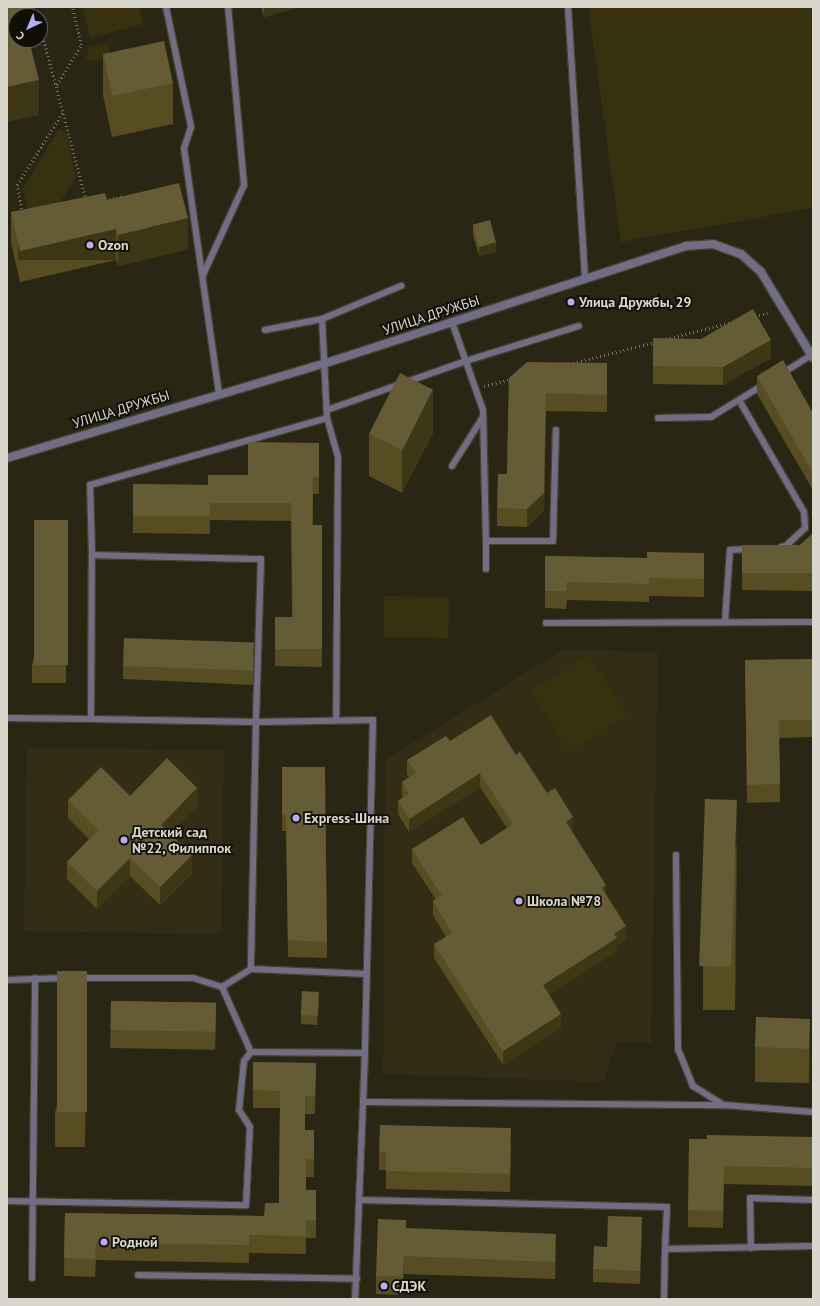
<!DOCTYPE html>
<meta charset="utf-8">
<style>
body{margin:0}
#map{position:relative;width:820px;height:1306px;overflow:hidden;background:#292614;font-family:"PT Sans",sans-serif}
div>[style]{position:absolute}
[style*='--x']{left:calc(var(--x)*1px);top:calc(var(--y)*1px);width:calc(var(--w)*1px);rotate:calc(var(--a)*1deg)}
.built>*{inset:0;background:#322d14;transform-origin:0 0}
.green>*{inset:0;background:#373110;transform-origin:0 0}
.path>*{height:2.5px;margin-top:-1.25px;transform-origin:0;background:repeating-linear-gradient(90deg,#777465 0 1px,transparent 0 4px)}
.roads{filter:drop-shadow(1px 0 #454231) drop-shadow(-1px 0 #454231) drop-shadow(0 1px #454231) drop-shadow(0 -1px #454231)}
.service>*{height:6px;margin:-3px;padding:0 3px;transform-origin:3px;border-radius:3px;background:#716d85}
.tertiary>*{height:8px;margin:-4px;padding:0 4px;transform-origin:4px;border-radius:4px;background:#716d85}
.wall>*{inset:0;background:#564d22;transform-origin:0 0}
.shaded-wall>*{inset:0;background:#3e3715;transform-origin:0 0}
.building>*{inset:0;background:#645c34;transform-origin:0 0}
.dots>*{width:11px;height:11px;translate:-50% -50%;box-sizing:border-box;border:2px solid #100f07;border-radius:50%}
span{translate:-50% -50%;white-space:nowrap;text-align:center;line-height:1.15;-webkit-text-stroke:3.5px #100f07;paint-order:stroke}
.poi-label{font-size:14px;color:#d9d7cc;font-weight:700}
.left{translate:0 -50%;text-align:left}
.street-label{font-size:14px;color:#d9d7cc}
.frame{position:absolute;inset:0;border:8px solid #d9d7cc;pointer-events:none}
.north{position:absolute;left:8px;top:8px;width:40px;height:40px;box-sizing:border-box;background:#100f07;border:1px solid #605f56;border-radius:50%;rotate:224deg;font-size:11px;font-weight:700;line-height:16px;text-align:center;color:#d9d7cc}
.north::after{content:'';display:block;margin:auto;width:14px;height:18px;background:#b8abf7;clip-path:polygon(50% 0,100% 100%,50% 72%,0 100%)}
</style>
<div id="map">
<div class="built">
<i style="clip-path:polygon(564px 649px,658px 652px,651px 1043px,617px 1042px,603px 1082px,383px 1074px,385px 760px)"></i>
<i style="left:27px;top:747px;width:197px;height:184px;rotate:1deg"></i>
</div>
<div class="green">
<i style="clip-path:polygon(88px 7px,139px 7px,143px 24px,90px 38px,83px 8px)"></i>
<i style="clip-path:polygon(588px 7px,813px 7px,813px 208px,621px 242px)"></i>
<i style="clip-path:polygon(107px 43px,112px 55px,96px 61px,86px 59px,89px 47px)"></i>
<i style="clip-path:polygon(59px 129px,66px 132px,76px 178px,59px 204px,28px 209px,23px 189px)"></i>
<i style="left:384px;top:596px;width:65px;height:41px;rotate:1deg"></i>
<i style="left:589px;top:654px;width:73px;height:69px;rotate:58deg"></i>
</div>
<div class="path">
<i style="--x:35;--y:7;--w:9;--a:72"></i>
<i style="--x:40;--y:25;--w:180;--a:75.2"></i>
<i style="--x:57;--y:85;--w:47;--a:-59"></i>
<i style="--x:81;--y:45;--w:39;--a:-103"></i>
<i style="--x:105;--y:200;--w:19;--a:-12"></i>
<i style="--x:22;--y:213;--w:28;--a:-100"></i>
<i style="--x:17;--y:185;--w:86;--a:-57.8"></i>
<i style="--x:7;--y:220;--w:7;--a:-8"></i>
<i style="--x:755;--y:316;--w:16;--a:-14"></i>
<i style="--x:666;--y:339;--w:68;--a:-14.4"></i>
<i style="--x:573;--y:363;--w:85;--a:-14.4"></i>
<i style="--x:484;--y:386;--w:29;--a:-14"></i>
</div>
<div class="roads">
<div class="service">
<i style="--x:166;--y:7;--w:123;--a:78.2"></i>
<i style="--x:191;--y:127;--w:22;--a:108"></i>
<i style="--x:184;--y:148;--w:247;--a:81.9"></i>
<i style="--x:568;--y:7;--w:271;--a:86.4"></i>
<i style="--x:203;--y:275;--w:99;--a:-65.5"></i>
<i style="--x:244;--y:185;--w:179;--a:-95.1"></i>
<i style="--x:322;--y:319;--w:86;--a:-22.7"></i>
<i style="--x:452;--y:322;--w:93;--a:70.6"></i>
<i style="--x:483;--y:410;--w:131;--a:88.7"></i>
<i style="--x:486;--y:541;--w:67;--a:0"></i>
<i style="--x:553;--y:541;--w:111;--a:-88.5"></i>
<i style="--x:265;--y:330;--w:58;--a:-10.9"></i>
<i style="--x:322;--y:319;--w:99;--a:87.1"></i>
<i style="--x:327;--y:418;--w:41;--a:74.2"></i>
<i style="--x:338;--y:457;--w:263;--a:90.4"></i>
<i style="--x:781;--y:374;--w:36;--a:-32"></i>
<i style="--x:739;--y:400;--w:129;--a:59.9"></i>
<i style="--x:804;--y:512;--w:16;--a:86"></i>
<i style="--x:805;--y:528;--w:26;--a:137"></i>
<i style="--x:786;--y:546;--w:5;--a:169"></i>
<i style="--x:327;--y:410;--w:147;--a:-19.4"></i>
<i style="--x:466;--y:361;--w:118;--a:-17.2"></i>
<i style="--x:658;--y:418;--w:53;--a:-1.1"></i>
<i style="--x:711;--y:417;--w:61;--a:-31.6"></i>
<i style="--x:452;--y:466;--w:58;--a:-57.7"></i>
<i style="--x:486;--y:541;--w:28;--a:90"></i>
<i style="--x:92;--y:555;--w:70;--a:-91.6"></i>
<i style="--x:90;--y:485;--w:246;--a:-15.8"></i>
<i style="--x:725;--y:621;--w:71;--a:-86"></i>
<i style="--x:730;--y:550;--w:19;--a:-3"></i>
<i style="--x:546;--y:623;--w:267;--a:-0.2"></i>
<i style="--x:7;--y:718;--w:84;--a:0.7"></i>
<i style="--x:91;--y:719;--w:164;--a:-89.7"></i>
<i style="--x:92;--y:555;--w:169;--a:1.4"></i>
<i style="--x:261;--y:559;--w:163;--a:91.8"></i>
<i style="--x:256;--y:722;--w:117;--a:-1"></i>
<i style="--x:373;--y:720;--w:333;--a:91.4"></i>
<i style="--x:91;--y:719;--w:165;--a:1"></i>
<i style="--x:256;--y:722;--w:247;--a:91.2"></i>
<i style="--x:676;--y:855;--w:194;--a:89.4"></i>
<i style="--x:678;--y:1049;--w:40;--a:68"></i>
<i style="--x:693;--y:1086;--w:36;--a:32"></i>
<i style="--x:724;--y:1105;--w:89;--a:4.5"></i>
<i style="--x:79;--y:978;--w:114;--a:0"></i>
<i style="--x:193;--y:978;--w:30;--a:17"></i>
<i style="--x:222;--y:987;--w:34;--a:-32"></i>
<i style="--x:251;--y:969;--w:116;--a:2.5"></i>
<i style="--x:7;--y:980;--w:57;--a:-2"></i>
<i style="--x:222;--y:987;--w:71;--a:66"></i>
<i style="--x:363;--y:1102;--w:361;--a:0.5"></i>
<i style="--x:360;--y:1200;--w:307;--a:1.3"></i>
<i style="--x:667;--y:1207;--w:42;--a:92.7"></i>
<i style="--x:665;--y:1249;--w:148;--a:-1.2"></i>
<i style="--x:7;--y:1201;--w:239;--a:1"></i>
<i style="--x:246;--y:1205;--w:78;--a:-87.1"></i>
<i style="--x:250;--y:1127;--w:20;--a:-123"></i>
<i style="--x:239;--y:1110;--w:49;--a:-84.2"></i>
<i style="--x:244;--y:1061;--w:11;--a:-52"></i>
<i style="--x:251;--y:1052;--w:114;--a:0.5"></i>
<i style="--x:365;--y:1053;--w:246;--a:92.3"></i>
<i style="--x:751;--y:1248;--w:50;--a:-91.1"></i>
<i style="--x:750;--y:1198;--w:63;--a:1.8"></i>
<i style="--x:138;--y:1275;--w:219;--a:1"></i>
<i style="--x:32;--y:1278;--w:300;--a:-89.4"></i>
<i style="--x:664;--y:1299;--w:50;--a:-88.9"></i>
</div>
<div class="tertiary">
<i style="--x:7;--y:458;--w:330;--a:-16.6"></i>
<i style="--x:323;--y:364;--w:382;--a:-18"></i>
<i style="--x:686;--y:246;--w:27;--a:-4"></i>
<i style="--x:713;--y:244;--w:30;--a:20"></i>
<i style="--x:741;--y:254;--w:27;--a:42"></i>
<i style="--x:761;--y:272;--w:100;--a:58.8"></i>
</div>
</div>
<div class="wall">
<i style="clip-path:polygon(261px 7px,299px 7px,264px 17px)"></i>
<i style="clip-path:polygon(103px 54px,173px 83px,173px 124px,112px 137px,103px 95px)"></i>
<i style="clip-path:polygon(107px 200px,188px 249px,118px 266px,116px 260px,20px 282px,11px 243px,11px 212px)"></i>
<i style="clip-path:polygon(473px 225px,496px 252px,479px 256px,473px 235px)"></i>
<i style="clip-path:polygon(653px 338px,771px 358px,723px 385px,653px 384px)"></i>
<i style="clip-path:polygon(607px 363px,607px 412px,546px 411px,544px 511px,527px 527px,497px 526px,497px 508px,507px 474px,509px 378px)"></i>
<i style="clip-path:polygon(757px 376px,813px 413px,813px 490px,757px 394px)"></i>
<i style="clip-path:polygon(369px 433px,433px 433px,402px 493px,369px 476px)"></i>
<i style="clip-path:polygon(319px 443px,319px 494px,313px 494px,313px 525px,322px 525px,322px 667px,275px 666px,275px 617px,292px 617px,291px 521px,210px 520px,210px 534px,133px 533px,133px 484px,208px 485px,248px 475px)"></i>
<i style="clip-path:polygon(68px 520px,66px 683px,32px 683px,32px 665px)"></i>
<i style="clip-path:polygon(813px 533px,813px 591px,742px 590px,742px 545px,800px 545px)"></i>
<i style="clip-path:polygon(704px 553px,704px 597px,649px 596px,649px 602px,567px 600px,566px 609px,545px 608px,545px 556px,647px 558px)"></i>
<i style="clip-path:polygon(254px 656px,253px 685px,123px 679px,123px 666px)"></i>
<i style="clip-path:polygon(813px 659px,813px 737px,779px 738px,780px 802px,747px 803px,745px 660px)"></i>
<i style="clip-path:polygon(450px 741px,516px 755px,547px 793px,573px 831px,572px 832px,606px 895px,626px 939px,617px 945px,617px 951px,549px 995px,561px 1028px,503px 1065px,434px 958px,434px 944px,446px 937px,433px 915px,433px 901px,436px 900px,412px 863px,412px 849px,481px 845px,507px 828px,480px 787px,409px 832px,398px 814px,398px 801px,403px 797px,402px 796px,402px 782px,409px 777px,407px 774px,407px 760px)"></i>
<i style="clip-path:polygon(282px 767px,327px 942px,327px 958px,288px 957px,286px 831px,282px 831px)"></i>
<i style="clip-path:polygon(130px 796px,197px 806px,170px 834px,192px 873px,160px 905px,130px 876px,97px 909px,67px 879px,67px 862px,89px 839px,68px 818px,68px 800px)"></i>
<i style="clip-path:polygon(737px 843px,735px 1010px,703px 1010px,703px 966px)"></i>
<i style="left:111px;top:1001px;width:105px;height:47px;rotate:1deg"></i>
<i style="clip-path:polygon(319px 1001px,317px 1025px,301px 1024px,301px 1015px)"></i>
<i style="clip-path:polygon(87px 1006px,85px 1147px,55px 1147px,55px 1112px)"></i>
<i style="clip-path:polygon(810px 1019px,809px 1083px,755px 1082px,755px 1047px)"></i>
<i style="clip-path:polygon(253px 1062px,316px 1063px,315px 1114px,305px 1114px,305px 1130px,314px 1130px,314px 1177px,306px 1177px,306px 1190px,316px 1190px,316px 1238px,306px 1238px,306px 1254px,249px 1253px,249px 1263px,96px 1260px,95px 1277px,64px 1276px,65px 1213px,264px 1216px,279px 1203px,280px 1108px,253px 1108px)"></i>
<i style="clip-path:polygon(813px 1137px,813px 1186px,724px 1184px,723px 1228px,688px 1227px,688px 1210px,707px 1139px)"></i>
<i style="clip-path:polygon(511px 1146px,510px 1192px,386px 1189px,386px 1170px,379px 1170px,379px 1152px)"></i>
<i style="clip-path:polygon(406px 1228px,556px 1251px,555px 1279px,404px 1274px,403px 1295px,376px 1294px,376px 1276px)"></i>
<i style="clip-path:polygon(642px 1231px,640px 1284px,593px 1282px,593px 1269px,607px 1247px)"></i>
</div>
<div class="shaded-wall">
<i style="clip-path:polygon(264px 7px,299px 7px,264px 17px)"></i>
<i style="clip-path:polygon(27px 10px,27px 16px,21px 16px,21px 12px)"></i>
<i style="clip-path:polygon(39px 80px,39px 115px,7px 122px,7px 87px)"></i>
<i style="clip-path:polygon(188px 218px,188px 249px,118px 266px,118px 235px)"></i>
<i style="left:116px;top:229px;width:31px;height:98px;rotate:90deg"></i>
<i style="clip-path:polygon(496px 242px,496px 252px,479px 256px,479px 247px)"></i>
<i style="clip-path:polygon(771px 340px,771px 358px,723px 385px,723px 367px)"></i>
<i style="clip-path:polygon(433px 390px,433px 433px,402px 493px,402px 450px)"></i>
<i style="clip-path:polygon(546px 393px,544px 511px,527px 527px,527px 509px)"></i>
<i style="clip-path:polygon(480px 773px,480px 787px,409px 832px,409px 819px)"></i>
<i style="clip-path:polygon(197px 788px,197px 806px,161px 843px,161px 825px)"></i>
<i style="clip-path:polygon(737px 800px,737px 843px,735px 1010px,735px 967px)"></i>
<i style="clip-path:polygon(573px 817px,573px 831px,566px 835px,566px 822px)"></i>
<i style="clip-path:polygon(192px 855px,192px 873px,160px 905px,160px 887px)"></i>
<i style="clip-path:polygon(130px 858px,130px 876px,97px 909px,97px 891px)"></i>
<i style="clip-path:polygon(606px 885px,606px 898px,602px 888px)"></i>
<i style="clip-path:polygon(626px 926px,626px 939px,617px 945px,617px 951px,543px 999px,543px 985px,614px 934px)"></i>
<i style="clip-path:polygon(87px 971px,87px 1006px,85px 1147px,85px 1113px)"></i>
<i style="clip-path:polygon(561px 1014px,561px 1028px,503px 1065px,503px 1051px)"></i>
<i style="clip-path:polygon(810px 1019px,810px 1054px,809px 1083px,809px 1049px)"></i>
<i style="clip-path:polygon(642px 1217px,642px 1231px,640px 1284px,640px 1271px)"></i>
<i style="clip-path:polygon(556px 1234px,556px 1251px,555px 1279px,555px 1262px)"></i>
<i style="clip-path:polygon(404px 1256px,404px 1274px,403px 1295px,403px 1277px)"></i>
</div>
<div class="building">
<i style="clip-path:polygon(7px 7px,26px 7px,27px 10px,21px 12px,22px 16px,16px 16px,16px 40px,29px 40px,39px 80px,7px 87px)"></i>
<i style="left:164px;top:41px;width:43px;height:62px;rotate:78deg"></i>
<i style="clip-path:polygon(179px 183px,188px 218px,118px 235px,116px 229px,20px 251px,11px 212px,105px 193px,107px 200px)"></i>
<i style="left:490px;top:220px;width:23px;height:18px;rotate:75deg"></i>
<i style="clip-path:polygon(753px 309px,771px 340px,723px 367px,653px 366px,653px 338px,701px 339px)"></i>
<i style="clip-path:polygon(783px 360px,813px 413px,813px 473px,757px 376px)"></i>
<i style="clip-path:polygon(527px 362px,607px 363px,607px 395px,546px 393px,544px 493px,527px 509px,497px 508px,498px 474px,507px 474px,509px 378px)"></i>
<i style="left:400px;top:373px;width:37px;height:68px;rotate:27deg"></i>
<i style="clip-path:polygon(248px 442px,319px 443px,319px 477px,313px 477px,312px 525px,322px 525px,322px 649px,275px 649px,275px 617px,293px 617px,291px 503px,210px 503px,210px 516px,133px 516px,133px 484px,208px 485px,208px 475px,248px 475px)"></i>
<i style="left:34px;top:520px;width:34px;height:145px"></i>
<i style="clip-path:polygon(813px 533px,813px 573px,742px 573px,742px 545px,800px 545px)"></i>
<i style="clip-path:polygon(647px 552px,704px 553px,704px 579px,649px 578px,649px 584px,567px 582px,566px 591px,545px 591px,545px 556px,647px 558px)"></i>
<i style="left:124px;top:638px;width:130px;height:28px;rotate:2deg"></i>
<i style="clip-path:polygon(813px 659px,813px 720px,779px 720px,780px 784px,747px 785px,745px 660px)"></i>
<i style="clip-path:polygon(491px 715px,516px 755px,520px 752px,547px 793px,555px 788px,573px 817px,566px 822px,606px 885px,602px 888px,626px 926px,614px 934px,617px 938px,543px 985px,561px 1014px,503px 1051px,434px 944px,452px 933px,433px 901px,442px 896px,412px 849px,463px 817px,481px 845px,513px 824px,480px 773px,409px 819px,398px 801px,409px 794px,402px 782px,416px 773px,407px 760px,446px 736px,450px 741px)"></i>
<i style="clip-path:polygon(167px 758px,197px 788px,161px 825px,192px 855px,160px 887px,130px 858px,97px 891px,67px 862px,98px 830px,68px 800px,101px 767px,130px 796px)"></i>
<i style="clip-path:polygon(282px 767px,325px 767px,327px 942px,288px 940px,286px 815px,282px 815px)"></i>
<i style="left:705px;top:799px;width:32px;height:167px;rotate:2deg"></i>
<i style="left:57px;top:971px;width:30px;height:141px"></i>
<i style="left:302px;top:991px;width:17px;height:24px;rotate:3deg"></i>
<i style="left:111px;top:1001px;width:105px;height:29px;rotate:1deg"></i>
<i style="left:756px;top:1017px;width:54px;height:30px;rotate:2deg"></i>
<i style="clip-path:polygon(253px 1062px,316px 1063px,315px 1096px,305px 1096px,305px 1130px,314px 1130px,314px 1159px,306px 1159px,306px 1190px,316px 1190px,316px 1220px,306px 1220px,306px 1236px,249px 1235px,249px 1245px,96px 1243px,95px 1259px,64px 1258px,65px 1213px,264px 1216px,265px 1203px,279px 1203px,280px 1091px,253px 1090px)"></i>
<i style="clip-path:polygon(380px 1125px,511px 1128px,510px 1174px,386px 1171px,386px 1152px,379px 1152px)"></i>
<i style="clip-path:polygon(707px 1135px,813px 1137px,813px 1168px,724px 1166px,723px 1211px,688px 1210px,689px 1139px,707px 1139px)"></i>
<i style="clip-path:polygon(608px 1216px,642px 1217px,640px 1271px,593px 1269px,594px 1246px,607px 1247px)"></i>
<i style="clip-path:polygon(378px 1219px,406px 1220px,406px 1228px,556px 1234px,555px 1262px,404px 1256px,403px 1277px,376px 1276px)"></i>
</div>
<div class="dots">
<i style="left:90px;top:245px;background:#b8abf7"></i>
<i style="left:571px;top:302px;background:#b8abf7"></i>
<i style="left:296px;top:818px;background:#b8abf7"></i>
<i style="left:124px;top:840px;background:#b8abf7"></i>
<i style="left:519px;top:901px;background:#b8abf7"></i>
<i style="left:104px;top:1242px;background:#b8abf7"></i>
<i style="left:384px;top:1286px;background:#b8abf7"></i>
</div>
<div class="poi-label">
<span class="left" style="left:98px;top:245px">Ozon</span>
<span class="left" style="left:579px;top:302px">Улица Дружбы, 29</span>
<span class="left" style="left:304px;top:818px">Express-Шина</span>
<span class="left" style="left:132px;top:840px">Детский сад<br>№22, Филиппок</span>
<span class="left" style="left:527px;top:901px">Школа №78</span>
<span class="left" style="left:112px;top:1242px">Родной</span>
<span class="left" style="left:392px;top:1286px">СДЭК</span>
</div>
<div class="street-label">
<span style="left:431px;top:315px;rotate:-18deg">УЛИЦА ДРУЖБЫ</span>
<span style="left:121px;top:409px;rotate:-17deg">УЛИЦА ДРУЖБЫ</span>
</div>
<div class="frame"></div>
<div class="north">С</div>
</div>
